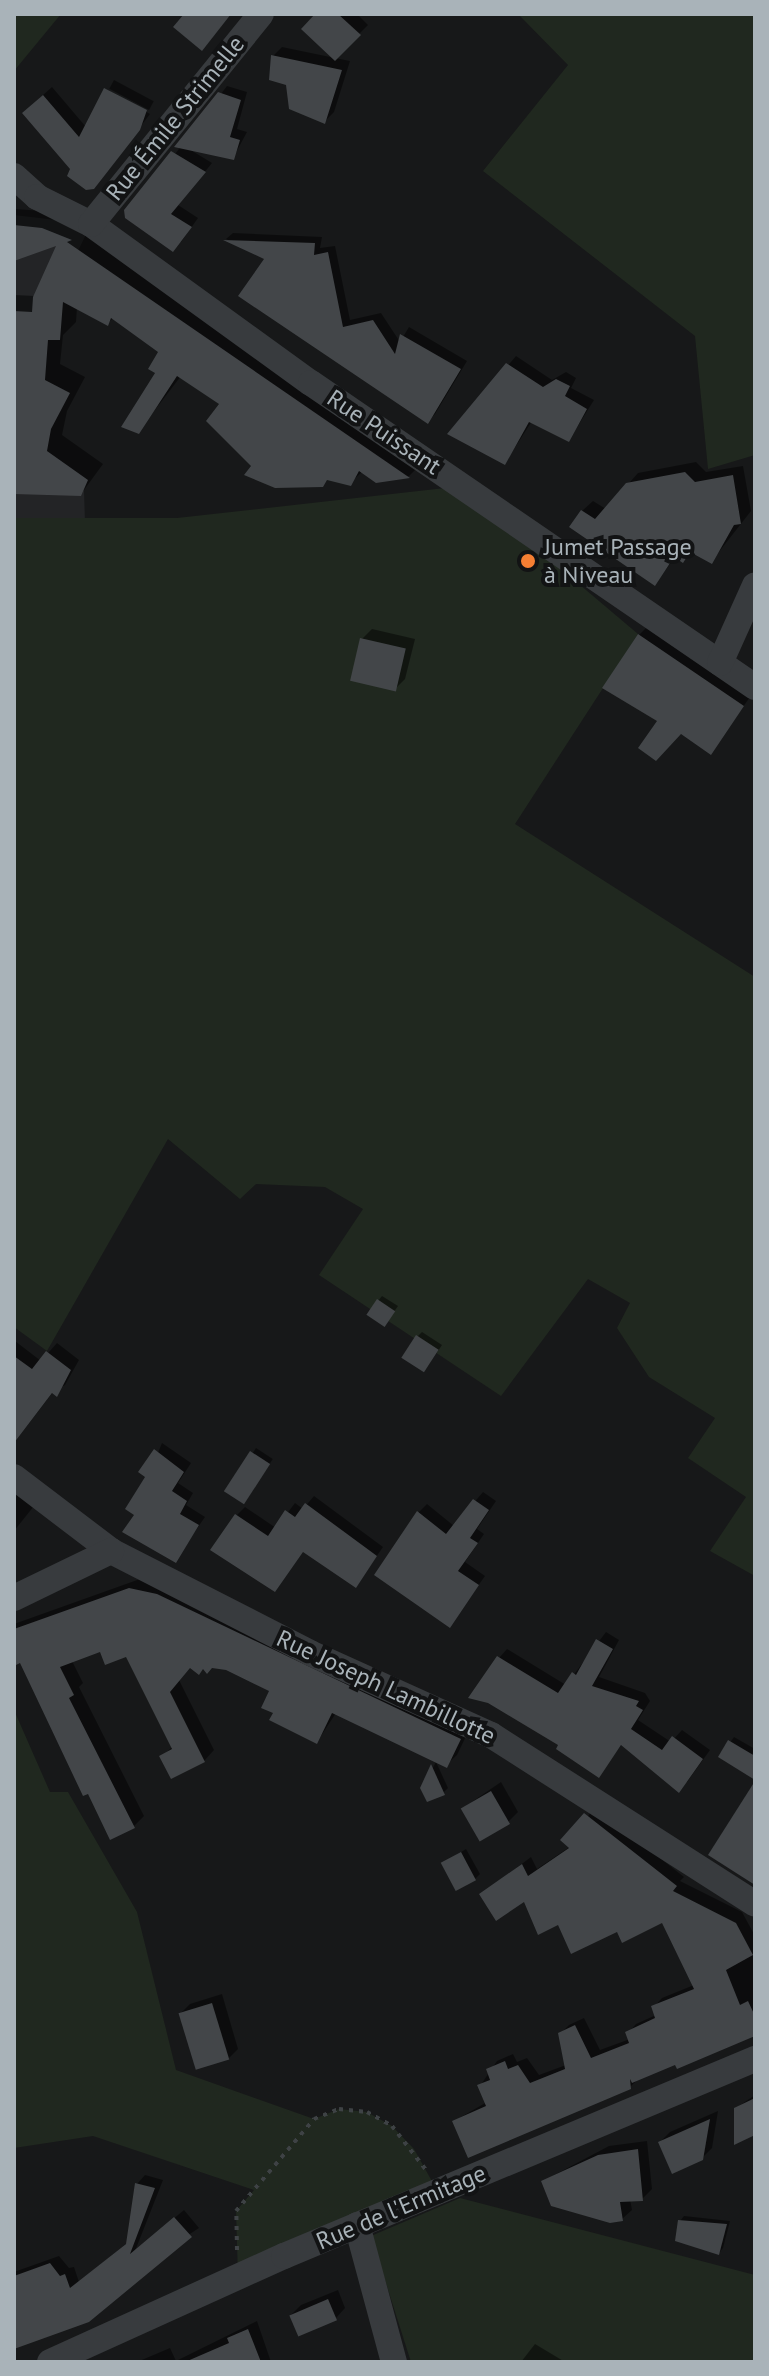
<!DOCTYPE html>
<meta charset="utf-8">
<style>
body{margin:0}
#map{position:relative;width:769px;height:2376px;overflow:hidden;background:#171819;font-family:"PT Sans",sans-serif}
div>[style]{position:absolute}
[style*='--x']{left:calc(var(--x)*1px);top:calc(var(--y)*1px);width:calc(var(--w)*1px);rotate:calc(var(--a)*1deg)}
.built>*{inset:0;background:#232426}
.green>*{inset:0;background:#20281f}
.shadow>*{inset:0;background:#0007;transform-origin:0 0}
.building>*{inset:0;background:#434649;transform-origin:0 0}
.path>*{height:4px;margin-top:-2px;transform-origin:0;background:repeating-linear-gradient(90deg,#3e4245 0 4px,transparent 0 10px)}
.minor>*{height:26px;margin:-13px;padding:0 13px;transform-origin:13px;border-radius:13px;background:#383b3e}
.dots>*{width:22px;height:22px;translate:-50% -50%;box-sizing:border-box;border:4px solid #121314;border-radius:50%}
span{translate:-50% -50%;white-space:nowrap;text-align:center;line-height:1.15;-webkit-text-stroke:8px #121314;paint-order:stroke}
.street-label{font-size:24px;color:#a9b3b9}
.poi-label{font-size:24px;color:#a9b3b9}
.left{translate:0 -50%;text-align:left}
.frame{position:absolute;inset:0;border:16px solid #a9b3b9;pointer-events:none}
</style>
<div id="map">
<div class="built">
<i style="clip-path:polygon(14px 215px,91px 224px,44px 322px,43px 467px,84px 490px,85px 522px,14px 521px)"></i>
</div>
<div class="green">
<i style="clip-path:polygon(14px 14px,61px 14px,14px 71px)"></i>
<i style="clip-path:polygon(518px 14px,755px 14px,755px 455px,708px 469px,695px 336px,483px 171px,568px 65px)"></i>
<i style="clip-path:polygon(463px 486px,638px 634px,515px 824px,755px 977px,755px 1576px,710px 1551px,746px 1497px,688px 1458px,715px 1418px,649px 1377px,617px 1328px,630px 1303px,588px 1279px,501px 1396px,319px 1275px,363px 1209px,325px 1187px,256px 1184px,240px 1199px,168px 1139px,47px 1351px,14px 1327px,14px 518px,177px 518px)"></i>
<i style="clip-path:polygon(14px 1710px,50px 1792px,68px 1792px,137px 1912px,176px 2070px,314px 2119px,339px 2109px,367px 2112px,392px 2126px,414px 2149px,438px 2192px,238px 2277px,236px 2211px,254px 2190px,93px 2136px,14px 2148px)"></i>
<i style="clip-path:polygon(460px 2198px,755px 2275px,755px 2361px,411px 2362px,371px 2236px)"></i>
</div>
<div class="shadow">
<i style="clip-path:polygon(318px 14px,357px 14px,368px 25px,335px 58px,350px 61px,334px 112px,325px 121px,288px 84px,273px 56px,282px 47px,335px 58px)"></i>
<i style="left:114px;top:80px;width:45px;height:10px;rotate:28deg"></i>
<i style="clip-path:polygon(227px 86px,247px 92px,237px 129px,247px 132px,233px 158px,189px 149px,212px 163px,178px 205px,198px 218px,181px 242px,127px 217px)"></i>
<i style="clip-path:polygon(52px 87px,86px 127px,106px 89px,150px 114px,102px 177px,72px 169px,33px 104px)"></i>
<i style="clip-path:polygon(14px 209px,59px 212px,424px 461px,409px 476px,376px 481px,363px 471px,350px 483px,254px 466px,221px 404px,181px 376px,138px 432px,161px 352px,113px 318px,108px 323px,77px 307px,76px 322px,63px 335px,60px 364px,85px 377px,67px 411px,62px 435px,103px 464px,81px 494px,14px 491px,14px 295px,35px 296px,60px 243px,14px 259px)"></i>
<i style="clip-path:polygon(233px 233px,322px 237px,320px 248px,335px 246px,350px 320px,381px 313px,400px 342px,409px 327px,467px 361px,435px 414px,428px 421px,267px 259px,226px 239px)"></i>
<i style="clip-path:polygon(516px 356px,552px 380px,566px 372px,576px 378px,571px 388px,594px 400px,569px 440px,532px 421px,505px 463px,450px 434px)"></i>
<i style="clip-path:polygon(696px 462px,706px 472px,743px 466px,751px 511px,711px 562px,692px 551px,682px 560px,676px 556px,655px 584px,582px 511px,593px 501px,606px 509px,638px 473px)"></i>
<i style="clip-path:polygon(647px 627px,750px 697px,711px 752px,660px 721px,639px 635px)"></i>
<i style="clip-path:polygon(372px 629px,415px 639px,405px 679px,395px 689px,362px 639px)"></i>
<i style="clip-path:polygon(382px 1296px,398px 1306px,388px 1320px,378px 1301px)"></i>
<i style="clip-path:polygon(422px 1332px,442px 1345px,428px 1366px,418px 1336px)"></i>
<i style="clip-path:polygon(15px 1341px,41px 1361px,57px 1343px,79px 1360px,65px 1385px,53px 1392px,14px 1443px)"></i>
<i style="clip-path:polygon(162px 1443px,191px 1463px,178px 1483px,193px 1493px,186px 1505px,205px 1517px,175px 1560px,148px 1477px)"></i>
<i style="left:256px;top:1448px;width:20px;height:51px;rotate:33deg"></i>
<i style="clip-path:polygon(14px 1481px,38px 1501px,14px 1531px)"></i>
<i style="clip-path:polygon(483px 1492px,496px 1501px,477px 1529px,484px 1534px,465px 1562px,485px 1576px,450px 1625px,418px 1513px,427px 1504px,454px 1526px)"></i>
<i style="clip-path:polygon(314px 1496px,383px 1547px,356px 1586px,304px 1550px,275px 1590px,237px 1515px,245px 1507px,276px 1528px,295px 1503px,303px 1509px)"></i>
<i style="clip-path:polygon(140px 1579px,470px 1728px,457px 1755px,446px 1765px,336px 1713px,317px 1742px,275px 1712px,272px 1690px,227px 1668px,191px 1666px,179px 1680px,214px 1750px,204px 1761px,162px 1757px,173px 1746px,127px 1655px,102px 1650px,72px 1661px,83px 1683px,79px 1687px,144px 1816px,134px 1826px,21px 1661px,14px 1664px,14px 1624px)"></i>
<i style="clip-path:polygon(606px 1632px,619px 1640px,599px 1677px,645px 1693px,650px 1701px,638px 1720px,671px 1742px,682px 1730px,710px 1750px,687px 1782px,622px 1744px,599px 1775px,561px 1745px,499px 1658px,507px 1649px,566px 1685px)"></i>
<i style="clip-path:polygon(734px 1737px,755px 1749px,746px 1766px,720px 1757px)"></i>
<i style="clip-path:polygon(436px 1762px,448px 1788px,443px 1793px,422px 1788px)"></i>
<i style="clip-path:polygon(501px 1782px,518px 1812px,508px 1822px,463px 1808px)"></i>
<i style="clip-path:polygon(594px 1806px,684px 1877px,680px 1881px,742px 1912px,755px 1936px,755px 2033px,639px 2078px,630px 2087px,454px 2121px,487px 2102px,480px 2086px,497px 2061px,513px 2054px,517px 2062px,527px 2058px,539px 2075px,566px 2065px,560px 2034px,569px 2025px,584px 2018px,600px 2050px,630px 2039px,628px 2033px,636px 2024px,656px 2015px,654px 2007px,662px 1998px,694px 1985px,663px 1920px,618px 1929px,559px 1923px,524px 1899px,482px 1894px,531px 1857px,537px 1869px,571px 1846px)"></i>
<i style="clip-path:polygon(466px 1849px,480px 1874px,475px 1879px,444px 1863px)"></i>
<i style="clip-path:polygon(222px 1994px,238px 2049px,228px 2059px,180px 2014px,190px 2004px)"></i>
<i style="clip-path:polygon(755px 2095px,755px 2135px,736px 2108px)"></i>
<i style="clip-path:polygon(718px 2111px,712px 2148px,702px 2158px,660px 2142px,670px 2132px)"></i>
<i style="clip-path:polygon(647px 2141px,652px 2189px,642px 2199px,630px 2199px,632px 2210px,622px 2219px,543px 2181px,609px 2146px)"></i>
<i style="clip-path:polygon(145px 2175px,163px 2180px,135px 2251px,184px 2210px,199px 2228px,14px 2348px,14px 2272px,59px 2256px,69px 2268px,74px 2267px,79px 2282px,127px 2243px,137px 2184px)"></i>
<i style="clip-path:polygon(684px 2216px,730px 2221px,723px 2248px,719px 2253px,680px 2221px)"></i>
<i style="clip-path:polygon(338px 2290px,345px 2308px,336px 2318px,291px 2315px,301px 2305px)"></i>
<i style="clip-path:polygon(257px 2321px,271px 2362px,137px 2362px,170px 2348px,176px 2361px)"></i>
<i style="clip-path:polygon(535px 2344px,565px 2362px,521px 2362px)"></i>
</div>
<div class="building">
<i style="clip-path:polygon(184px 14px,231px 14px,202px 51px,173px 27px)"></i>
<i style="clip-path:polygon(315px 14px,338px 14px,361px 35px,335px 61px,301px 29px)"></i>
<i style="clip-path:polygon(271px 55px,342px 70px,325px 124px,289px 109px,286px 85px,269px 80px)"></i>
<i style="clip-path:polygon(104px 88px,147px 110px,140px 130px,94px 189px,86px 190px,67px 176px,70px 169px,22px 113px,43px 95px,79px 137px)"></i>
<i style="clip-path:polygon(218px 92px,241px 100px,230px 137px,240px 140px,234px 160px,174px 147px)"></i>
<i style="clip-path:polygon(171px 151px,206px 172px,171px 214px,192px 227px,173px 252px,125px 218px,124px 210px)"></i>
<i style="clip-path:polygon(14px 225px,42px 228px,72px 240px,67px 242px,410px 478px,376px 483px,359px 471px,351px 486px,327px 480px,323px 487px,275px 488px,244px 475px,251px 466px,206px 421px,219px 404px,177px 376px,139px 434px,121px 427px,155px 373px,148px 369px,158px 352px,111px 318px,108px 326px,63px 302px,60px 340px,48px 340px,45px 380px,70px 393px,51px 429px,47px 451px,88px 480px,81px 496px,14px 494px,14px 311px,32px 312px,33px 297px,56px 246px,14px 261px)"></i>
<i style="clip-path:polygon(223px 240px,315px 243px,314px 255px,328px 252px,343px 327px,373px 320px,395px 354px,400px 334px,461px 369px,428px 424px,238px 296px,264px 259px)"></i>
<i style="clip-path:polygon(506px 363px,543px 387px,556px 379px,570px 386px,565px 396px,587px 409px,569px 442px,529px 422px,505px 465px,447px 434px)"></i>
<i style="clip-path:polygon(685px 472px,695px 482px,733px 475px,741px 524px,734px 525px,712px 564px,690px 552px,683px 563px,674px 557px,655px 586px,569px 527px,581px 510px,595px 519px,626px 483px)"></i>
<i style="clip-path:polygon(638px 634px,744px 706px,711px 755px,681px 734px,656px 761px,638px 748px,657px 721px,602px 688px)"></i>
<i style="left:360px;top:638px;width:47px;height:44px;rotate:13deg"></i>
<i style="left:377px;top:1299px;width:22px;height:19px;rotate:34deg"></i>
<i style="left:416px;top:1335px;width:27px;height:27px;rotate:33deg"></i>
<i style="clip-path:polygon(46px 1351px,71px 1370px,57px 1397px,52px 1393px,14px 1443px,14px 1356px,32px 1369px)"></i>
<i style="clip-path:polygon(154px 1449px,184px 1472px,172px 1491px,187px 1501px,180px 1514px,199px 1525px,176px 1563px,122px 1532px,134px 1515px,125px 1509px,145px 1477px,138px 1472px)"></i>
<i style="left:250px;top:1451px;width:24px;height:48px;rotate:33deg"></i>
<i style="clip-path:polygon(473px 1499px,489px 1510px,470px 1538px,478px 1543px,458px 1571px,479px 1585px,450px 1628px,374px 1575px,417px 1511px,446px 1534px)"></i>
<i style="clip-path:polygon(305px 1503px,377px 1556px,356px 1588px,303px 1552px,275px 1592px,210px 1550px,235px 1514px,268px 1536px,285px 1510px,295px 1517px)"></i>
<i style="clip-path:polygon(129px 1588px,157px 1594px,461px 1739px,447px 1768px,332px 1713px,317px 1744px,269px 1720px,273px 1713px,261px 1708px,269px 1691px,226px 1670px,212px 1668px,207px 1674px,203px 1669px,199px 1675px,190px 1668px,170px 1692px,205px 1762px,171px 1779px,159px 1756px,172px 1749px,126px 1657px,105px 1665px,100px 1652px,60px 1667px,74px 1695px,69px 1698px,135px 1828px,110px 1840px,88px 1794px,83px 1796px,20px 1663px,14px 1666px,14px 1629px)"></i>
<i style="clip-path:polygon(596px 1639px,613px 1649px,592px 1686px,639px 1701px,636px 1706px,643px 1710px,631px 1729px,662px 1750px,672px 1736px,703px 1759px,679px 1793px,621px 1745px,599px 1778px,556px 1749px,558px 1745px,488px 1703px,468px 1698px,497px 1656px,558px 1693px,572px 1672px,576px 1675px)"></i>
<i style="clip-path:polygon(728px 1740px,755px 1756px,755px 1780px,718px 1757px)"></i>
<i style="clip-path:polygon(431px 1764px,445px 1795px,427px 1802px,420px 1788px)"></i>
<i style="clip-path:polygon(755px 1781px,755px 1885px,708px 1855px)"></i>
<i style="left:491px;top:1791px;width:38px;height:35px;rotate:60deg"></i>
<i style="clip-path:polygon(584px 1813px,677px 1886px,673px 1891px,736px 1923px,753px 1955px,726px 1970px,740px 2005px,748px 2001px,755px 2016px,755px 2036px,677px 2069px,675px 2065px,632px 2083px,630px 2079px,631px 2089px,468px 2158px,452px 2121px,486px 2106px,477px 2085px,490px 2080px,486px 2069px,505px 2061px,508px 2069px,518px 2065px,530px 2083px,565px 2069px,558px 2033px,575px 2025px,591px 2058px,629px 2043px,625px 2032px,655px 2018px,651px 2006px,694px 1989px,662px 1923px,622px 1943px,617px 1932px,571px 1954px,558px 1925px,538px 1935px,524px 1902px,496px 1921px,479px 1894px,522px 1864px,528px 1876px,569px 1848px,560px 1840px)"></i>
<i style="left:461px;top:1852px;width:32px;height:23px;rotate:62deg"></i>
<i style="left:212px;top:2003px;width:59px;height:35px;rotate:73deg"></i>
<i style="clip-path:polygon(755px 2098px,755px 2135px,734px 2145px,734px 2108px)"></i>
<i style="clip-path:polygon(710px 2119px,703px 2160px,672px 2174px,658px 2142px)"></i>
<i style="clip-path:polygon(638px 2149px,643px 2201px,620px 2202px,623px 2221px,610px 2223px,551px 2206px,541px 2181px,598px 2155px)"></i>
<i style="clip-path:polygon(135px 2183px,155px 2188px,130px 2254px,174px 2217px,192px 2237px,89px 2322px,14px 2349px,14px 2276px,50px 2263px,60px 2276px,65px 2274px,70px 2288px,126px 2244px)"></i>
<i style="clip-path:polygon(678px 2220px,727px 2224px,719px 2255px,675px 2241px)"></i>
<i style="left:328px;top:2299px;width:23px;height:42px;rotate:67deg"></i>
<i style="clip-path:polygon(248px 2329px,261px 2362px,185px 2362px,229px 2343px,227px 2338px)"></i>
</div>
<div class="path">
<i style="--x:237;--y:2250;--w:39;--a:-91"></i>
<i style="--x:236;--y:2211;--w:121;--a:-49.7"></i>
<i style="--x:314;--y:2119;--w:27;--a:-22"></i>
<i style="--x:339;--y:2109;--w:28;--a:6"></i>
<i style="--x:367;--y:2112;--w:29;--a:29"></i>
<i style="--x:392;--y:2126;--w:56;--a:52.3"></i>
</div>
<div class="minor">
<i style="--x:14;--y:176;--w:31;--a:42"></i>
<i style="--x:37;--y:197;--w:60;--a:26.6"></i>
<i style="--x:91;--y:224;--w:271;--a:35.9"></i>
<i style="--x:311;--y:383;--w:538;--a:34.4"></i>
<i style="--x:91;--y:224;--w:270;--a:-51"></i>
<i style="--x:720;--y:663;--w:85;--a:-65.8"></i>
<i style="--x:14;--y:1477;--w:122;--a:37.3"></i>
<i style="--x:111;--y:1551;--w:224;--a:27.1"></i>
<i style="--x:310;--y:1653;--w:199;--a:24.4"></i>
<i style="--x:491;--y:1735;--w:313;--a:32.6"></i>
<i style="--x:14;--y:1598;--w:108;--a:-25.9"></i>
<i style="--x:357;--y:2225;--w:142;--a:74.9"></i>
<i style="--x:50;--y:2362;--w:257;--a:-24.4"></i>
<i style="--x:284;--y:2256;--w:511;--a:-22.7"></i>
</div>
<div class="dots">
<i style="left:528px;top:561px;background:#f57f33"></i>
</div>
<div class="street-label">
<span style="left:175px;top:118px;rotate:-51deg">Rue Émile Strimelle</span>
<span style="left:384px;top:432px;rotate:34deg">Rue Puissant</span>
<span style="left:386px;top:1687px;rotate:25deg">Rue Joseph Lambillotte</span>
<span style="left:401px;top:2207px;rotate:-23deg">Rue de l'Ermitage</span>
</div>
<div class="poi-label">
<span class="left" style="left:544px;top:561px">Jumet Passage<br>à Niveau</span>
</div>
<div class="frame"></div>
</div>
